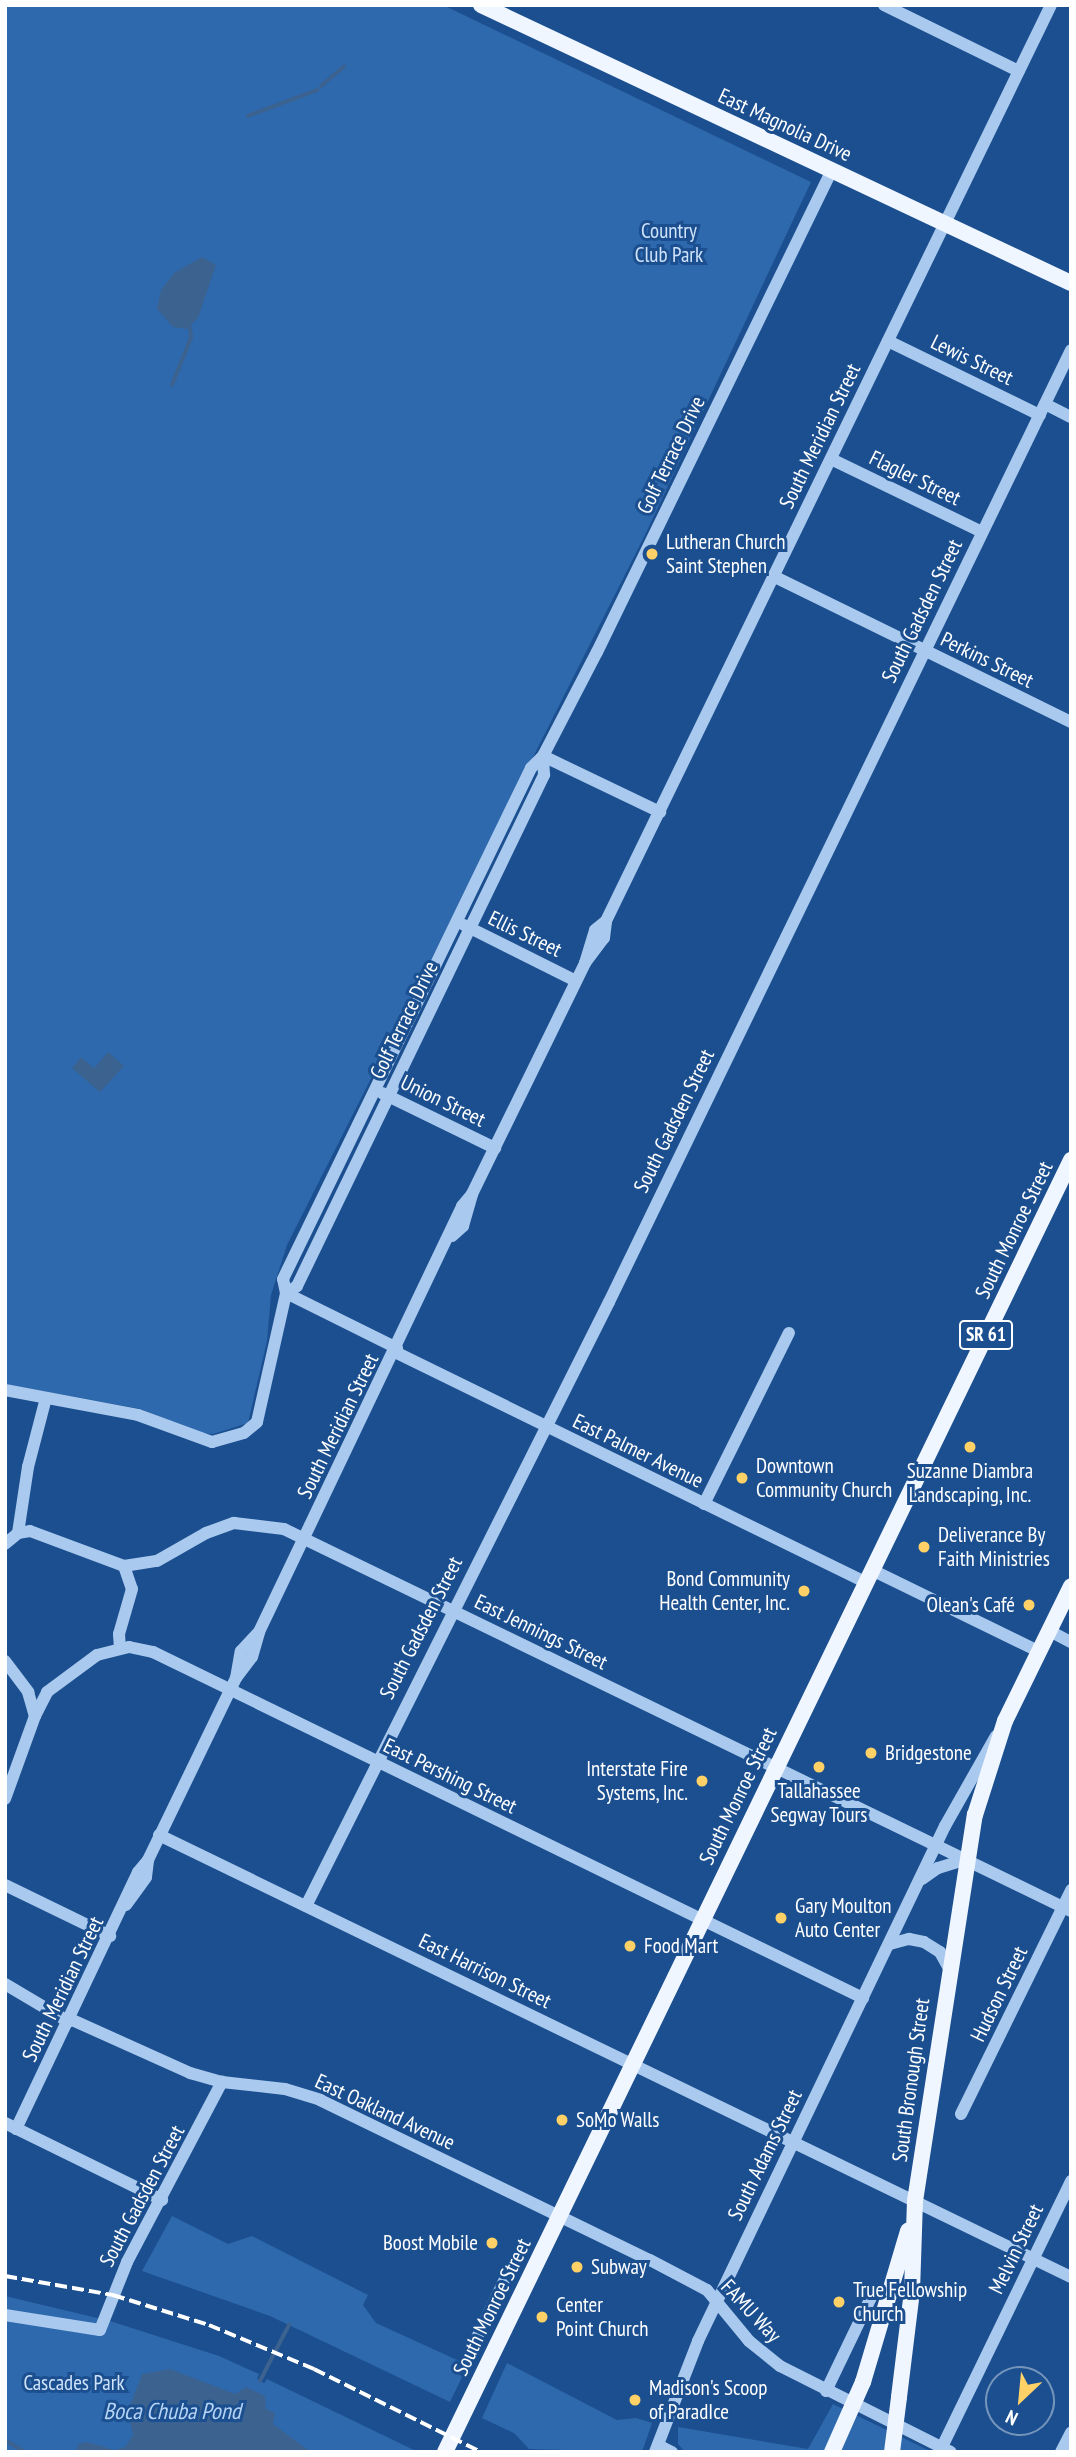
<!DOCTYPE html>
<meta charset="utf-8">
<style>
body{margin:0}
#map{position:relative;width:1076px;height:2457px;overflow:hidden;background:#1b4f8f;font-family:"PT Sans Narrow",sans-serif}
div>[style]{position:absolute}
[style*='--x']{left:calc(var(--x)*1px);top:calc(var(--y)*1px);width:calc(var(--w)*1px);rotate:calc(var(--a)*1deg)}
.green>*{inset:0;background:#2e69ad}
.water>*{inset:0;background:#3c6290}
.stream>*{height:3.5px;margin:-1.75px;padding:0 1.75px;transform-origin:1.75px;border-radius:1.75px;background:#3c6290}
.minor>*{height:12px;margin:-6px;padding:0 6px;transform-origin:6px;border-radius:6px;background:#a9c9ee}
.major>*{height:16px;margin:-8px;padding:0 8px;transform-origin:8px;border-radius:8px;background:#f0f6ff}
.rail>*{height:3.5px;margin-top:-1.75px;transform-origin:0;background:repeating-linear-gradient(90deg,#fff 0 12px,transparent 0 17px)}
.major-bridge>*{height:16px;margin:-8px;padding:0 8px;transform-origin:8px;border-radius:8px;background:#f0f6ff}
.dots>*{width:19px;height:19px;translate:-50% -50%;box-sizing:border-box;border:4px solid #1b4f8f;border-radius:50%}
span{translate:-50% -50%;white-space:nowrap;text-align:center;line-height:1.15;-webkit-text-stroke:6px #1b4f8f;paint-order:stroke}
.shield-label span{padding:2px 5px;background:#1b4f8f;border:2px solid;border-radius:5px;-webkit-text-stroke-width:0}
.shield-label{font-size:19px;color:#fff;font-weight:700}
.street-label{font-size:21px;color:#fff}
.park-label{font-size:21px;color:#cfe3fa}
.poi-label{font-size:21px;color:#fff}
.left{translate:0 -50%;text-align:left}
.right{translate:-100% -50%;text-align:right}
.water-label{font-size:23px;color:#b5d3f5;font-style:italic}
.frame{position:absolute;inset:0;border:7px solid #fff;pointer-events:none}
.north{position:absolute;left:985px;top:2366px;width:70px;height:70px;box-sizing:border-box;background:#1b4f8f;border:2px solid #7695bc;border-radius:50%;rotate:206deg;font-size:19px;font-weight:700;line-height:28px;text-align:center;color:#fff}
.north::after{content:'';display:block;margin:auto;width:24px;height:32px;background:#ffd166;clip-path:polygon(50% 0,100% 100%,50% 72%,0 100%)}
</style>
<div id="map">
<div class="green">
<i style="clip-path:polygon(5px 5px,443px 5px,811px 182px,644px 537px,287px 1245px,271px 1295px,267px 1341px,248px 1423px,213px 1434px,191px 1432px,141px 1409px,5px 1384px)"></i>
<i style="clip-path:polygon(172px 2216px,228px 2244px,252px 2236px,368px 2295px,363px 2305px,376px 2323px,468px 2365px,450px 2402px,270px 2316px,142px 2271px)"></i>
<i style="clip-path:polygon(5px 2296px,110px 2321px,219px 2356px,259px 2374px,257px 2379px,264px 2383px,267px 2379px,418px 2452px,5px 2452px)"></i>
<i style="clip-path:polygon(507px 2363px,617px 2420px,636px 2418px,652px 2423px,642px 2452px,529px 2449px,514px 2433px,482px 2418px)"></i>
<i style="clip-path:polygon(833px 2404px,932px 2452px,685px 2452px,678px 2444px,678px 2427px,808px 2449px)"></i>
</div>
<div class="water">
<i style="clip-path:polygon(202px 257px,216px 265px,198px 318px,187px 329px,173px 327px,157px 309px,161px 290px,174px 273px)"></i>
<i style="clip-path:polygon(108px 1052px,124px 1066px,100px 1092px,72px 1068px,81px 1057px,94px 1068px)"></i>
<i style="clip-path:polygon(170px 2369px,235px 2394px,246px 2387px,265px 2396px,266px 2409px,275px 2413px,273px 2424px,311px 2452px,75px 2452px,79px 2444px,87px 2442px,115px 2450px,125px 2447px,133px 2435px,128px 2411px,142px 2374px)"></i>
</div>
<div class="stream">
<i style="--x:321;--y:86;--w:30;--a:-40"></i>
<i style="--x:248;--y:116;--w:74;--a:-20.6"></i>
<i style="--x:172;--y:385;--w:51;--a:-68"></i>
<i style="--x:191;--y:338;--w:10;--a:-96"></i>
<i style="--x:260;--y:2381;--w:63;--a:-62.6"></i>
<i style="--x:5;--y:2440;--w:23;--a:31"></i>
</div>
<div class="minor">
<i style="--x:884;--y:5;--w:150;--a:26.1"></i>
<i style="--x:888;--y:341;--w:169;--a:26"></i>
<i style="--x:1045;--y:404;--w:29;--a:27"></i>
<i style="--x:831;--y:459;--w:168;--a:25.8"></i>
<i style="--x:773;--y:576;--w:332;--a:26.1"></i>
<i style="--x:543;--y:756;--w:130;--a:25.6"></i>
<i style="--x:464;--y:925;--w:125;--a:26.6"></i>
<i style="--x:585;--y:963;--w:34;--a:-73"></i>
<i style="--x:595;--y:930;--w:14;--a:-39"></i>
<i style="--x:382;--y:1093;--w:126;--a:26"></i>
<i style="--x:452;--y:1236;--w:15;--a:-42"></i>
<i style="--x:463;--y:1226;--w:32;--a:-74"></i>
<i style="--x:286;--y:1293;--w:13;--a:-32"></i>
<i style="--x:297;--y:1286;--w:568;--a:-64.2"></i>
<i style="--x:544;--y:775;--w:19;--a:-93"></i>
<i style="--x:286;--y:1293;--w:124;--a:26.4"></i>
<i style="--x:395;--y:1352;--w:523;--a:26.08"></i>
<i style="--x:5;--y:1390;--w:135;--a:10.6"></i>
<i style="--x:138;--y:1415;--w:79;--a:20"></i>
<i style="--x:212;--y:1442;--w:33;--a:-16"></i>
<i style="--x:244;--y:1433;--w:17;--a:-40"></i>
<i style="--x:257;--y:1422;--w:132;--a:-77.3"></i>
<i style="--x:286;--y:1293;--w:14;--a:-102"></i>
<i style="--x:283;--y:1279;--w:568;--a:-64.11"></i>
<i style="--x:531;--y:768;--w:17;--a:-45"></i>
<i style="--x:543;--y:756;--w:117;--a:-62.6"></i>
<i style="--x:597;--y:652;--w:536;--a:-64.01"></i>
<i style="--x:704;--y:1504;--w:191;--a:-63.6"></i>
<i style="--x:18;--y:1533;--w:12;--a:-9"></i>
<i style="--x:30;--y:1531;--w:100;--a:20.4"></i>
<i style="--x:124;--y:1566;--w:24;--a:71"></i>
<i style="--x:132;--y:1589;--w:47;--a:106.1"></i>
<i style="--x:119;--y:1634;--w:14;--a:86"></i>
<i style="--x:5;--y:1544;--w:17;--a:-40"></i>
<i style="--x:18;--y:1533;--w:67;--a:-81.4"></i>
<i style="--x:28;--y:1467;--w:71;--a:-75.4"></i>
<i style="--x:124;--y:1566;--w:33;--a:-9"></i>
<i style="--x:157;--y:1561;--w:56;--a:-29.7"></i>
<i style="--x:206;--y:1533;--w:30;--a:-20"></i>
<i style="--x:234;--y:1523;--w:50;--a:6.8"></i>
<i style="--x:284;--y:1529;--w:875;--a:25.89"></i>
<i style="--x:872;--y:1570;--w:185;--a:26"></i>
<i style="--x:1048;--y:1630;--w:26;--a:28"></i>
<i style="--x:5;--y:1661;--w:39;--a:53"></i>
<i style="--x:28;--y:1692;--w:25;--a:74"></i>
<i style="--x:35;--y:1716;--w:88;--a:109.9"></i>
<i style="--x:236;--y:1678;--w:27;--a:-80"></i>
<i style="--x:241;--y:1651;--w:26;--a:-47"></i>
<i style="--x:35;--y:1716;--w:27;--a:-63"></i>
<i style="--x:47;--y:1692;--w:62;--a:-36.5"></i>
<i style="--x:97;--y:1655;--w:33;--a:-14"></i>
<i style="--x:129;--y:1647;--w:25;--a:12"></i>
<i style="--x:153;--y:1652;--w:790;--a:25.98"></i>
<i style="--x:159;--y:1835;--w:1013;--a:25.86"></i>
<i style="--x:922;--y:1879;--w:19;--a:-35"></i>
<i style="--x:938;--y:1868;--w:28;--a:-17"></i>
<i style="--x:5;--y:1885;--w:117;--a:25.9"></i>
<i style="--x:126;--y:1905;--w:34;--a:-54"></i>
<i style="--x:146;--y:1877;--w:17;--a:-83"></i>
<i style="--x:306;--y:1906;--w:676;--a:-63.36"></i>
<i style="--x:609;--y:1302;--w:1058;--a:-64.11"></i>
<i style="--x:890;--y:1944;--w:20;--a:-15"></i>
<i style="--x:909;--y:1939;--w:15;--a:11"></i>
<i style="--x:924;--y:1942;--w:19;--a:32"></i>
<i style="--x:940;--y:1952;--w:18;--a:61"></i>
<i style="--x:5;--y:1984;--w:74;--a:30.7"></i>
<i style="--x:70;--y:2019;--w:132;--a:24.2"></i>
<i style="--x:190;--y:2073;--w:33;--a:16"></i>
<i style="--x:222;--y:2082;--w:63;--a:6.3"></i>
<i style="--x:285;--y:2089;--w:37;--a:17"></i>
<i style="--x:320;--y:2100;--w:367;--a:25.9"></i>
<i style="--x:650;--y:2260;--w:64;--a:27.8"></i>
<i style="--x:707;--y:2290;--w:66;--a:50.5"></i>
<i style="--x:749;--y:2341;--w:40;--a:39"></i>
<i style="--x:780;--y:2366;--w:191;--a:26.7"></i>
<i style="--x:961;--y:2114;--w:250;--a:-63.8"></i>
<i style="--x:5;--y:2123;--w:175;--a:26.1"></i>
<i style="--x:16;--y:2129;--w:284;--a:-64.6"></i>
<i style="--x:138;--y:1872;--w:16;--a:-50"></i>
<i style="--x:148;--y:1860;--w:202;--a:-64.2"></i>
<i style="--x:236;--y:1678;--w:26;--a:-53"></i>
<i style="--x:252;--y:1657;--w:26;--a:-74"></i>
<i style="--x:259;--y:1632;--w:472;--a:-64.5"></i>
<i style="--x:462;--y:1206;--w:16;--a:-50"></i>
<i style="--x:472;--y:1194;--w:257;--a:-63.9"></i>
<i style="--x:585;--y:963;--w:31;--a:-53"></i>
<i style="--x:604;--y:938;--w:17;--a:-83"></i>
<i style="--x:606;--y:921;--w:1018;--a:-64.09"></i>
<i style="--x:5;--y:2315;--w:96;--a:9"></i>
<i style="--x:100;--y:2330;--w:73;--a:-68.3"></i>
<i style="--x:127;--y:2262;--w:204;--a:-62.2"></i>
<i style="--x:471;--y:2350;--w:81;--a:-64.4"></i>
<i style="--x:826;--y:2391;--w:113;--a:-64.3"></i>
<i style="--x:658;--y:2445;--w:16;--a:27"></i>
<i style="--x:942;--y:2447;--w:296;--a:-64.1"></i>
<i style="--x:655;--y:2452;--w:119;--a:-68.8"></i>
<i style="--x:698;--y:2341;--w:571;--a:-64.38"></i>
<i style="--x:945;--y:1826;--w:103;--a:-60.5"></i>
<i style="--x:1061;--y:2452;--w:22;--a:-63"></i>
</div>
<div class="major">
<i style="--x:481;--y:5;--w:652;--a:25.23"></i>
<i style="--x:863;--y:2382;--w:158;--a:-73.4"></i>
<i style="--x:899;--y:2397;--w:107;--a:-83"></i>
<i style="--x:912;--y:2291;--w:90;--a:-88.1"></i>
<i style="--x:915;--y:2201;--w:391;--a:-81.2"></i>
<i style="--x:975;--y:1815;--w:99;--a:-72.3"></i>
<i style="--x:1005;--y:1721;--w:150;--a:-63.9"></i>
<i style="--x:445;--y:2452;--w:1436;--a:-64.15"></i>
</div>
<div class="rail">
<i style="--x:5;--y:2276;--w:110;--a:10"></i>
<i style="--x:113;--y:2295;--w:101;--a:17.4"></i>
<i style="--x:209;--y:2325;--w:114;--a:22.7"></i>
<i style="--x:314;--y:2369;--w:186;--a:26.4"></i>
</div>
<div class="major-bridge">
<i style="--x:832;--y:2452;--w:77;--a:-66.1"></i>
<i style="--x:892;--y:2452;--w:55;--a:-82.7"></i>
</div>
<div class="dots">
<i style="left:652px;top:554px;background:#ffd166"></i>
<i style="left:970px;top:1447px;background:#ffd166"></i>
<i style="left:742px;top:1478px;background:#ffd166"></i>
<i style="left:924px;top:1547px;background:#ffd166"></i>
<i style="left:804px;top:1591px;background:#ffd166"></i>
<i style="left:1029px;top:1605px;background:#ffd166"></i>
<i style="left:871px;top:1753px;background:#ffd166"></i>
<i style="left:819px;top:1767px;background:#ffd166"></i>
<i style="left:702px;top:1781px;background:#ffd166"></i>
<i style="left:781px;top:1918px;background:#ffd166"></i>
<i style="left:630px;top:1946px;background:#ffd166"></i>
<i style="left:562px;top:2120px;background:#ffd166"></i>
<i style="left:492px;top:2243px;background:#ffd166"></i>
<i style="left:577px;top:2267px;background:#ffd166"></i>
<i style="left:839px;top:2302px;background:#ffd166"></i>
<i style="left:542px;top:2317px;background:#ffd166"></i>
<i style="left:635px;top:2400px;background:#ffd166"></i>
</div>
<div class="shield-label">
<span style="left:986px;top:1335px">SR 61</span>
</div>
<div class="street-label">
<span style="left:785px;top:125px;rotate:25deg">East Magnolia Drive</span>
<span style="left:972px;top:360px;rotate:26deg">Lewis Street</span>
<span style="left:820px;top:436px;rotate:-64deg">South Meridian Street</span>
<span style="left:671px;top:455px;rotate:-64deg">Golf Terrace Drive</span>
<span style="left:915px;top:478px;rotate:26deg">Flagler Street</span>
<span style="left:922px;top:611px;rotate:-64deg">South Gadsden Street</span>
<span style="left:987px;top:660px;rotate:26deg">Perkins Street</span>
<span style="left:525px;top:934px;rotate:26deg">Ellis Street</span>
<span style="left:404px;top:1020px;rotate:-64deg">Golf Terrace Drive</span>
<span style="left:443px;top:1101px;rotate:26deg">Union Street</span>
<span style="left:674px;top:1121px;rotate:-64deg">South Gadsden Street</span>
<span style="left:1014px;top:1230px;rotate:-64deg">South Monroe Street</span>
<span style="left:338px;top:1426px;rotate:-64deg">South Meridian Street</span>
<span style="left:638px;top:1451px;rotate:26deg">East Palmer Avenue</span>
<span style="left:421px;top:1628px;rotate:-63deg">South Gadsden Street</span>
<span style="left:541px;top:1632px;rotate:26deg">East Jennings Street</span>
<span style="left:450px;top:1776px;rotate:26deg">East Pershing Street</span>
<span style="left:738px;top:1796px;rotate:-64deg">South Monroe Street</span>
<span style="left:485px;top:1971px;rotate:26deg">East Harrison Street</span>
<span style="left:63px;top:1989px;rotate:-64deg">South Meridian Street</span>
<span style="left:999px;top:1994px;rotate:-64deg">Hudson Street</span>
<span style="left:911px;top:2080px;rotate:-82deg">South Bronough Street</span>
<span style="left:385px;top:2112px;rotate:25deg">East Oakland Avenue</span>
<span style="left:765px;top:2155px;rotate:-64deg">South Adams Street</span>
<span style="left:142px;top:2196px;rotate:-62deg">South Gadsden Street</span>
<span style="left:1016px;top:2249px;rotate:-64deg">Melvin Street</span>
<span style="left:492px;top:2307px;rotate:-64deg">South Monroe Street</span>
<span style="left:751px;top:2311px;rotate:47deg">FAMU Way</span>
</div>
<div class="park-label">
<span style="left:669px;top:243px">Country<br>Club Park</span>
<span style="left:74px;top:2383px">Cascades Park</span>
</div>
<div class="poi-label">
<span class="left" style="left:666px;top:554px">Lutheran Church<br>Saint Stephen</span>
<span class="left" style="left:756px;top:1478px">Downtown<br>Community Church</span>
<span style="left:970px;top:1483px">Suzanne Diambra<br>Landscaping, Inc.</span>
<span class="left" style="left:938px;top:1547px">Deliverance By<br>Faith Ministries</span>
<span class="right" style="left:790px;top:1591px">Bond Community<br>Health Center, Inc.</span>
<span class="right" style="left:1015px;top:1605px">Olean's Café</span>
<span class="left" style="left:885px;top:1753px">Bridgestone</span>
<span class="right" style="left:688px;top:1781px">Interstate Fire<br>Systems, Inc.</span>
<span style="left:819px;top:1803px">Tallahassee<br>Segway Tours</span>
<span class="left" style="left:795px;top:1918px">Gary Moulton<br>Auto Center</span>
<span class="left" style="left:644px;top:1946px">Food Mart</span>
<span class="left" style="left:576px;top:2120px">SoMo Walls</span>
<span class="right" style="left:478px;top:2243px">Boost Mobile</span>
<span class="left" style="left:591px;top:2267px">Subway</span>
<span class="left" style="left:853px;top:2302px">True Fellowship<br>Church</span>
<span class="left" style="left:556px;top:2317px">Center<br>Point Church</span>
<span class="left" style="left:649px;top:2400px">Madison's Scoop<br>of ParadIce</span>
</div>
<div class="water-label">
<span style="left:172px;top:2411px">Boca Chuba Pond</span>
</div>
<div class="frame"></div>
<div class="north">N</div>
</div>
